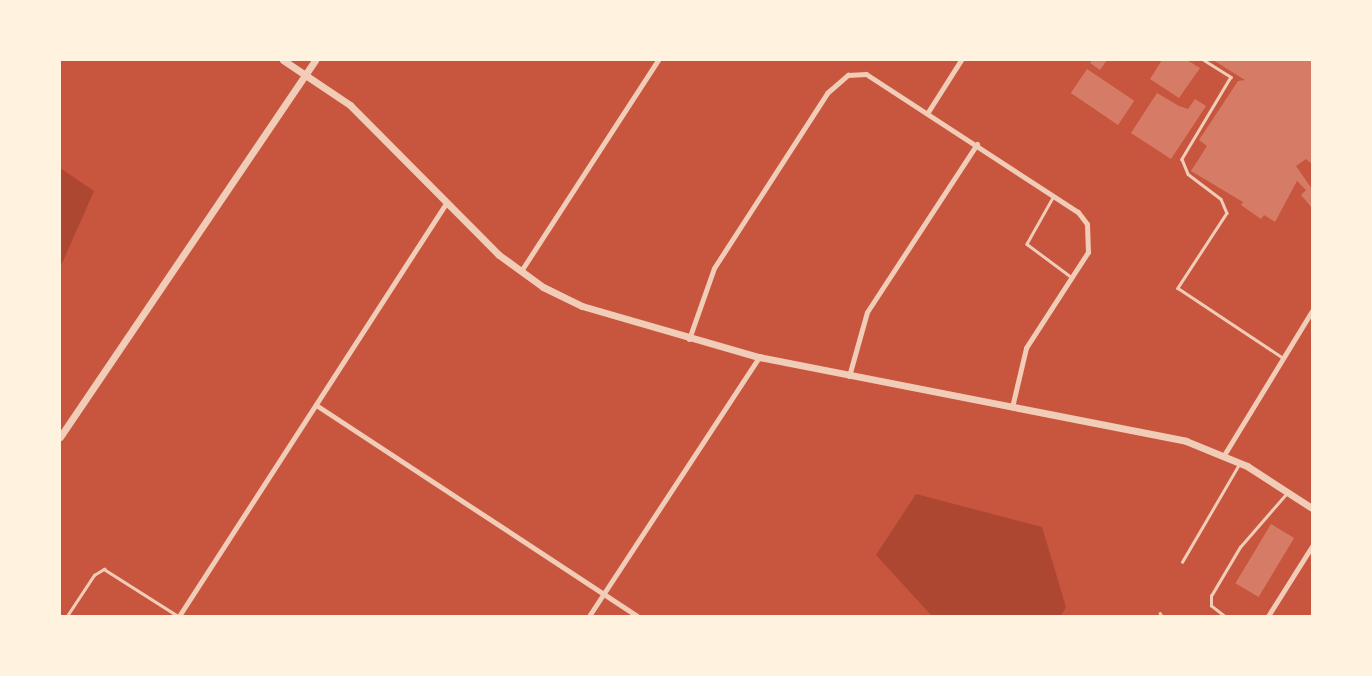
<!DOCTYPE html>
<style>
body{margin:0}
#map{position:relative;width:1372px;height:676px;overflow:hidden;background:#c8553d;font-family:Overpass,sans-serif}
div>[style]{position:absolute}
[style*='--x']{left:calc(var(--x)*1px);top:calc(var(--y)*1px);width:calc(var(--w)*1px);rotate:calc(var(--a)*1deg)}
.green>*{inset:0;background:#ae4732}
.building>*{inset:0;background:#d67c66;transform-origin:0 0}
.service>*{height:2.5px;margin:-1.25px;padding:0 1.25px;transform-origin:1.25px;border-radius:1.25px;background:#f1ccb7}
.minor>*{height:5px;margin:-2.5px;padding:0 2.5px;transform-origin:2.5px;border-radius:2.5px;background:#f1ccb7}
.tertiary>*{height:7px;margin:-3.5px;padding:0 3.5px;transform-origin:3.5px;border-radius:3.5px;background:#f1ccb7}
span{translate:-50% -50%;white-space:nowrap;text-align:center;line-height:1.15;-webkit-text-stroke:6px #fff3e0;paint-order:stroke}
.frame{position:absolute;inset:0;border:61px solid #fff3e0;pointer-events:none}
</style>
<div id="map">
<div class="green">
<i style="clip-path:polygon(60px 168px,94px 191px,60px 268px)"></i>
<i style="clip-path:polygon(916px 494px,1042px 527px,1066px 607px,1061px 616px,932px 616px,876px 555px)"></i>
</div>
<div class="building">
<i style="clip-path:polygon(1093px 60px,1107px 60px,1100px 70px,1090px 63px)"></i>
<i style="clip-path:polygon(1162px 60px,1187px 60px,1200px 68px,1179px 98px,1150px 79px)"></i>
<i style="clip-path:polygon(1213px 60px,1312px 60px,1312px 164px,1306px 159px,1296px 166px,1312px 189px,1312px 208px,1301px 195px,1306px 190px,1297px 181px,1275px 222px,1264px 215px,1261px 219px,1241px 205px,1243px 202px,1191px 171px,1207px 146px,1199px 140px,1238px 81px,1245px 80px)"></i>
<i style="left:1087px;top:69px;width:57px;height:29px;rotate:34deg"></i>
<i style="clip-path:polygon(1157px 93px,1179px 106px,1188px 109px,1195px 99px,1206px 106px,1171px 159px,1131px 133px)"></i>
<i style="left:1271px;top:524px;width:27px;height:69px;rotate:31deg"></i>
</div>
<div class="service">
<i style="--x:1204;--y:60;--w:32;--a:32"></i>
<i style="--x:1231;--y:77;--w:96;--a:120.9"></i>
<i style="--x:1182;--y:159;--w:16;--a:68"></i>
<i style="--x:1188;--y:174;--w:41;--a:37.1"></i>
<i style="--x:1221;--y:199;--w:15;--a:67"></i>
<i style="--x:1227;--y:213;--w:90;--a:123.2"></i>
<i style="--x:1178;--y:288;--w:125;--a:33.6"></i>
<i style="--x:1054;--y:196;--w:55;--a:119.4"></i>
<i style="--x:1027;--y:244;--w:54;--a:36.7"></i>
<i style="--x:1182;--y:562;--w:111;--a:-59.7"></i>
<i style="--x:1160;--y:613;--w:4;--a:56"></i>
<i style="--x:67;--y:616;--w:49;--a:-56.6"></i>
<i style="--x:94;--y:575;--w:12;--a:-31"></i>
<i style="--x:104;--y:569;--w:88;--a:32.4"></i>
<i style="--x:1224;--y:616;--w:16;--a:-142"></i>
<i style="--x:1211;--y:606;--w:10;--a:-90"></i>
<i style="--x:1211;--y:596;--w:57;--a:-59.4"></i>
<i style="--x:1240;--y:547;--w:70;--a:-49"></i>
</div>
<div class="minor">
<i style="--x:928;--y:112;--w:62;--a:-57.6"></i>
<i style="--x:521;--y:271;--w:252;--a:-57"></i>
<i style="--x:689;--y:339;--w:75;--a:-70.6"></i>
<i style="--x:714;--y:268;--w:208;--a:-57.1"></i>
<i style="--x:827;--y:93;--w:28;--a:-41"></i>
<i style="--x:848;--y:75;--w:18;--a:-3"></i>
<i style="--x:866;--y:74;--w:253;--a:33.1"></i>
<i style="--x:1078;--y:212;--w:15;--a:53"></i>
<i style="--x:1087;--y:224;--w:28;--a:88"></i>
<i style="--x:1088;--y:252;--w:114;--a:122.9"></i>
<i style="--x:1026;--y:348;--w:61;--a:103.3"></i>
<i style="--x:849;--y:376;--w:66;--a:-74.3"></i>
<i style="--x:867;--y:312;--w:201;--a:-56.8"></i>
<i style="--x:316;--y:405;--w:384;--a:33.3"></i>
<i style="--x:1224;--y:455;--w:169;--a:-58.6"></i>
<i style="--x:179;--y:616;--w:493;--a:-57.1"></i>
<i style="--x:589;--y:616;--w:310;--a:-56.7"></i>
<i style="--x:1268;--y:616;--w:83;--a:-57.8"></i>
</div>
<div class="tertiary">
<i style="--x:283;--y:60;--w:81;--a:33.9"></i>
<i style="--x:350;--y:105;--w:211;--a:45.2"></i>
<i style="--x:499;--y:255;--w:54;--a:36"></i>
<i style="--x:543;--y:287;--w:43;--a:26"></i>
<i style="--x:582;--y:306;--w:184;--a:16.1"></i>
<i style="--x:759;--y:357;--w:435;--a:11.1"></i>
<i style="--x:1186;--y:441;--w:66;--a:22.3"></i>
<i style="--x:1247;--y:466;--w:77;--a:32.9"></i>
<i style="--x:60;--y:437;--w:455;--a:-55.9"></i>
</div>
<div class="frame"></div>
</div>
